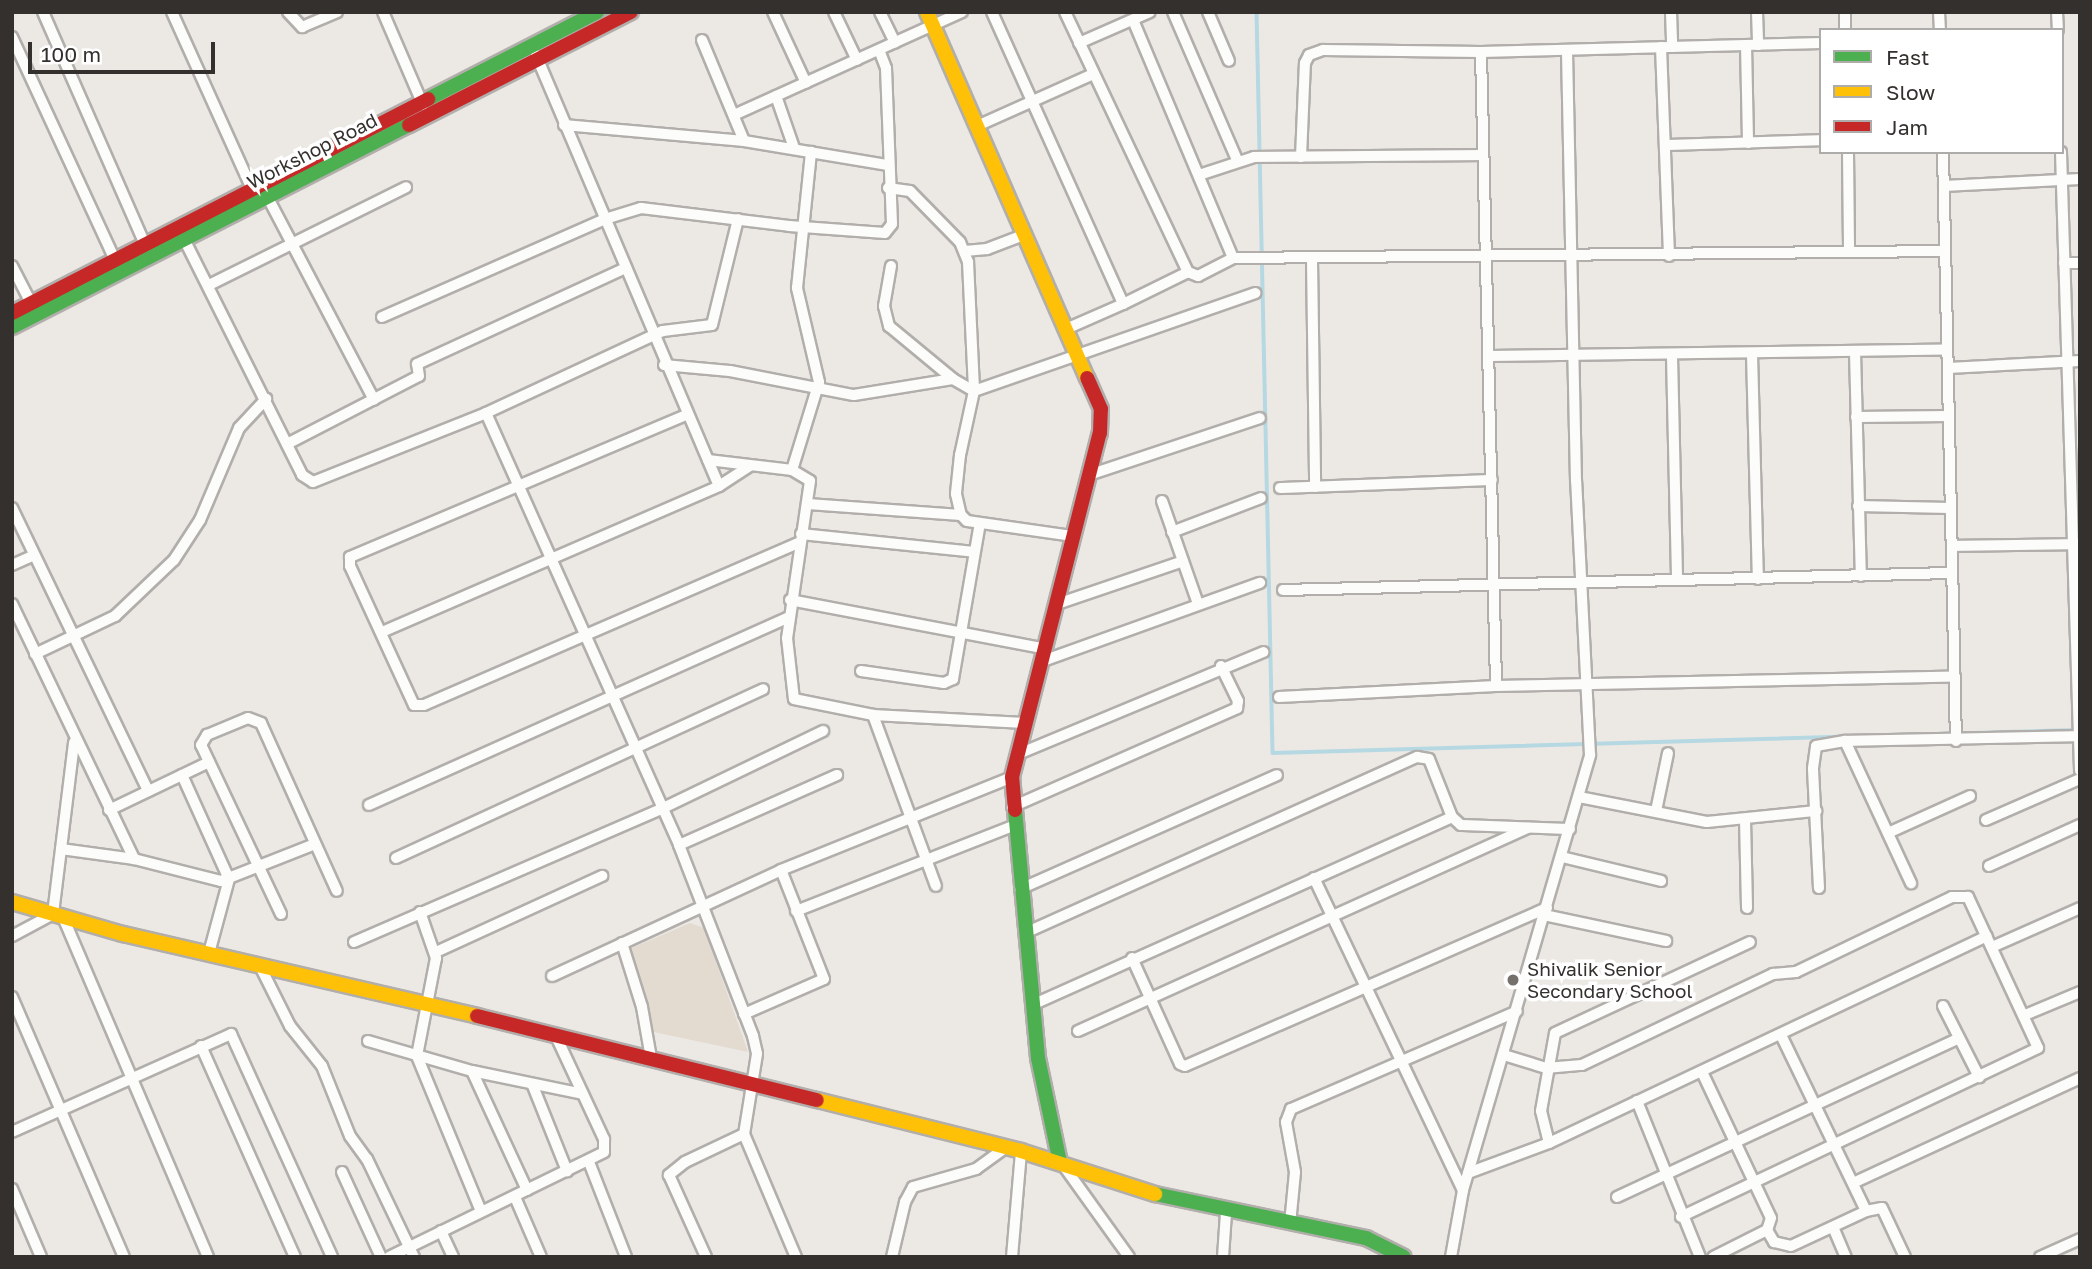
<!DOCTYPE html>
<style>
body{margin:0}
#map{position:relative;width:2092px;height:1269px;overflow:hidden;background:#ece9e4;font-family:"Golos Text",sans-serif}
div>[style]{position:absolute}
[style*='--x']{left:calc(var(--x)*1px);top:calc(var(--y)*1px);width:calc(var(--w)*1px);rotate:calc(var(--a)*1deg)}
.built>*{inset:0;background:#e3dad0}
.stream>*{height:3.5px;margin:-1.75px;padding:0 1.75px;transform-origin:1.75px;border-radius:1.75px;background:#b6d8e2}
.roads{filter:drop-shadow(2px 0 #b1aeab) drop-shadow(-2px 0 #b1aeab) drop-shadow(0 2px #b1aeab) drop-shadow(0 -2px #b1aeab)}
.street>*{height:10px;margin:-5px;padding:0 5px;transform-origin:5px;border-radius:5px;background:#fcfcfb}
.fast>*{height:14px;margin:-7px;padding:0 7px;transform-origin:7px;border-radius:7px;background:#4caf50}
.slow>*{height:14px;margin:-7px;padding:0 7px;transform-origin:7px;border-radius:7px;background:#ffc107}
.jam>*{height:14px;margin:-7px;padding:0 7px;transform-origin:7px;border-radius:7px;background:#c62828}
.dots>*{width:19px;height:19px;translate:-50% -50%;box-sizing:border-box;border:4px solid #fff;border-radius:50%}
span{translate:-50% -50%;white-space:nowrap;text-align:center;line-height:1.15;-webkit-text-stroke:7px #fff;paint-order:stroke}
.street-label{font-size:19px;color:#33302d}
.poi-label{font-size:19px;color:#33302d}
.left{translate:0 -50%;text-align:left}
.frame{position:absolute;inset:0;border:14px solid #33302d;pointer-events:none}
.legend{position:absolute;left:1819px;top:28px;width:245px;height:126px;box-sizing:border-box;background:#fff;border:2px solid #adacab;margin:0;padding:9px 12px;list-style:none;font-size:21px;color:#33302d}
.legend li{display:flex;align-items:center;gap:14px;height:35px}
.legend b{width:35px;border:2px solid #adacab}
.scale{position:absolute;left:28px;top:42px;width:187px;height:32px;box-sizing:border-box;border:4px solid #33302d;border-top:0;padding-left:9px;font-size:21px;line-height:24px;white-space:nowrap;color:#33302d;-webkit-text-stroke:5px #fff;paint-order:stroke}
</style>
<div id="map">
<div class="built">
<i style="clip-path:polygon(690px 923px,704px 928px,748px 1052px,649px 1031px,630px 949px)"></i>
</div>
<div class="stream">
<i style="--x:1257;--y:12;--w:741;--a:88.76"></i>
<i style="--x:1273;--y:753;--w:805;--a:-1.64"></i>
</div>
<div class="roads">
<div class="street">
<i style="--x:43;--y:12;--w:253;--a:66.3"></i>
<i style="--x:172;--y:12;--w:194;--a:65.7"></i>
<i style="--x:288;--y:12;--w:21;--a:47"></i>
<i style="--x:302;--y:27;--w:38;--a:-23"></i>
<i style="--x:383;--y:12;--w:101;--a:66.7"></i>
<i style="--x:773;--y:12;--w:78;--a:65.1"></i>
<i style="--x:834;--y:12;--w:53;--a:64.4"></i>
<i style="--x:880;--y:12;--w:34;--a:64"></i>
<i style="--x:992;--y:12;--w:320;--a:65.8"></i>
<i style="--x:1123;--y:304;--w:62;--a:156.3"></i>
<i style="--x:1065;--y:12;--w:288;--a:64.7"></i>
<i style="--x:1188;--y:272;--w:11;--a:22"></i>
<i style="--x:1198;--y:276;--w:39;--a:-27"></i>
<i style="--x:1173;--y:12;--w:163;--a:66.6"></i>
<i style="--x:1208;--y:12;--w:53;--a:66.8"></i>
<i style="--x:1671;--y:12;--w:35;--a:88"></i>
<i style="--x:1757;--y:12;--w:33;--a:88"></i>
<i style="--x:1845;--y:12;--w:18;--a:90"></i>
<i style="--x:1939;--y:12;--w:18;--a:87"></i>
<i style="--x:2057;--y:12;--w:18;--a:87"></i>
<i style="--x:1133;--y:20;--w:258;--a:67.2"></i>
<i style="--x:1233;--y:258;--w:712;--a:-0.56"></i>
<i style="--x:12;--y:37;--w:246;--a:65.2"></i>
<i style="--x:702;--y:40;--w:109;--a:67.4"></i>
<i style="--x:1079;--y:43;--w:77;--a:-23.6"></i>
<i style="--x:1746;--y:45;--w:98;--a:88.8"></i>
<i style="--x:1661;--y:47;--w:209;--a:87.8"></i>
<i style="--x:1481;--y:52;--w:634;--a:88.64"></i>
<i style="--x:536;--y:55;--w:468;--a:67"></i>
<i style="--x:776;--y:96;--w:55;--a:70.9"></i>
<i style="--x:734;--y:115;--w:250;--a:-24.3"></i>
<i style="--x:564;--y:125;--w:181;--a:5.1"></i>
<i style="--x:744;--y:141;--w:146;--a:9.5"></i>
<i style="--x:977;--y:126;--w:127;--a:-24.1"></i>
<i style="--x:1665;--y:145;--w:156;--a:-1.8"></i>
<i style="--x:1848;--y:152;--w:100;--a:89.4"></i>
<i style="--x:1943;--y:152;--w:589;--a:88.74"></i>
<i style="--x:2061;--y:152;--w:619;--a:88.24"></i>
<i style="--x:1301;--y:157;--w:94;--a:-87.6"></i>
<i style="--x:1305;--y:63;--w:9;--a:-63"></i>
<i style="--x:1309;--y:55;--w:15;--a:-20"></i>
<i style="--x:1323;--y:50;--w:158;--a:0.7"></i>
<i style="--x:1481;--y:52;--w:340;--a:-1.5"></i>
<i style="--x:1199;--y:175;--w:58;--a:-18.1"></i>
<i style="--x:1254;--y:157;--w:228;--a:-0.5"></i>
<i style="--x:1944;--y:186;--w:136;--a:-2.9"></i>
<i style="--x:888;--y:188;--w:22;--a:8"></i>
<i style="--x:910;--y:191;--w:71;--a:45.6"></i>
<i style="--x:960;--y:242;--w:22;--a:68"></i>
<i style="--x:968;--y:262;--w:129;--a:87.3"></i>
<i style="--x:974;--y:391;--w:66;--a:102.3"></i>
<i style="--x:960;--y:455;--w:39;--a:96"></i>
<i style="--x:956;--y:494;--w:22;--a:77"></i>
<i style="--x:961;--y:515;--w:8;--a:45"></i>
<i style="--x:967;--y:521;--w:106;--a:8.1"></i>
<i style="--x:267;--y:196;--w:230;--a:62.3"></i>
<i style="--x:184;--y:239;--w:264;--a:63.4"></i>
<i style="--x:302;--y:475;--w:13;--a:32"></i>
<i style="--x:313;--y:482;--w:186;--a:-21.7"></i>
<i style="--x:486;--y:413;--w:195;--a:-24.9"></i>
<i style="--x:663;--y:331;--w:49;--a:-7"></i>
<i style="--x:712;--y:325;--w:109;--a:-76.2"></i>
<i style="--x:965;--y:251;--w:22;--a:-5"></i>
<i style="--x:987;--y:249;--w:39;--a:-21"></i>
<i style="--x:1312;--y:260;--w:227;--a:89.2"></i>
<i style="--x:2064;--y:263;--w:16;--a:0"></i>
<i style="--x:12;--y:266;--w:42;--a:62.8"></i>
<i style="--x:891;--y:266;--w:41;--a:99.9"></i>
<i style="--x:884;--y:306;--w:21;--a:76"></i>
<i style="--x:889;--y:326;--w:83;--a:39.6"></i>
<i style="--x:953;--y:379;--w:24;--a:30"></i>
<i style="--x:974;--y:391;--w:298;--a:-19.2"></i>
<i style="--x:209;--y:285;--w:220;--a:-26.4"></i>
<i style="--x:1123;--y:304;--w:72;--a:-26.2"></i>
<i style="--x:382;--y:317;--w:244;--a:-23.7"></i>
<i style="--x:605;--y:219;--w:38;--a:-17"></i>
<i style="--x:641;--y:208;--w:149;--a:6.9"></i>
<i style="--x:789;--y:226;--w:96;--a:4.2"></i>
<i style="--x:885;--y:233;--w:11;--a:-52"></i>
<i style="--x:892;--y:224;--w:156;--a:-92.2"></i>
<i style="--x:886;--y:68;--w:19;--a:-111"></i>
<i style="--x:1855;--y:352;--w:224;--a:88.5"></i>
<i style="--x:1752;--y:354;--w:225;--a:88.5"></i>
<i style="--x:1490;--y:356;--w:457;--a:-0.8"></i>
<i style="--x:1672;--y:356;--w:224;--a:88.7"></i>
<i style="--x:664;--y:365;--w:66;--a:5.2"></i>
<i style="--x:730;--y:371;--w:126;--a:11"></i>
<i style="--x:854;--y:395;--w:100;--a:-9.2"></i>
<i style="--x:1948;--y:368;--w:132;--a:-3"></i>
<i style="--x:486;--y:413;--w:473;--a:65.9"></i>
<i style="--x:679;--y:845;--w:205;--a:68.8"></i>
<i style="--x:753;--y:1036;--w:18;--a:77"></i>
<i style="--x:757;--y:1054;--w:81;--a:99.2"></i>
<i style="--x:744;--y:1134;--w:65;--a:154.6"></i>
<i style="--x:685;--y:1162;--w:21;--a:141"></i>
<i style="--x:669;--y:1175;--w:90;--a:65.7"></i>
<i style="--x:686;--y:415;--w:365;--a:157.1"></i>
<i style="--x:350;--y:557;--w:9;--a:90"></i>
<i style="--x:350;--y:566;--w:153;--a:65.3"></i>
<i style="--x:414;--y:705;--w:10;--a:0"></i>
<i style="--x:424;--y:705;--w:408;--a:-23.4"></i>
<i style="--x:1856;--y:417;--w:93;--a:-0.6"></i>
<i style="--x:287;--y:444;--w:148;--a:-27.3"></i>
<i style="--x:419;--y:376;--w:12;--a:-99"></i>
<i style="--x:417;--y:364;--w:230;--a:-24.7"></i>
<i style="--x:708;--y:460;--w:85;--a:6.8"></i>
<i style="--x:792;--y:470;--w:21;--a:31"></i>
<i style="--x:810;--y:481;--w:159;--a:98.3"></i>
<i style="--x:787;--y:638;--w:61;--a:83.5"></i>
<i style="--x:794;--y:699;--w:81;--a:11.4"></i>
<i style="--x:873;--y:715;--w:152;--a:3"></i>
<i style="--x:792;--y:470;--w:92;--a:-72.9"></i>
<i style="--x:819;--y:382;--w:97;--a:-103.2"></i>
<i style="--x:797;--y:288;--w:137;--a:-84.1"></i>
<i style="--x:1089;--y:475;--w:180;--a:-18.4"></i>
<i style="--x:1280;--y:488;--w:212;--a:-2.2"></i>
<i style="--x:1162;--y:501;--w:109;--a:70.7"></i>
<i style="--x:808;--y:504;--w:153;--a:4.1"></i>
<i style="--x:1858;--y:506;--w:92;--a:1.2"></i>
<i style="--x:12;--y:508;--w:314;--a:64.3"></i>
<i style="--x:1172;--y:532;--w:95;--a:-20.9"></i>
<i style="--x:801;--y:534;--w:174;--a:5.9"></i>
<i style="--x:1952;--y:546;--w:128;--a:-0.9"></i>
<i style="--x:12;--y:565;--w:24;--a:-24"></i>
<i style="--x:1283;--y:590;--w:669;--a:-1.46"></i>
<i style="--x:790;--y:600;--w:257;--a:10.8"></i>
<i style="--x:12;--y:604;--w:283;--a:64.4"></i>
<i style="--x:134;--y:859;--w:90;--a:14.2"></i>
<i style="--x:221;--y:881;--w:101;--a:-21.5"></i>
<i style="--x:1054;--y:605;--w:136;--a:-18.8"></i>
<i style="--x:382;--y:632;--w:367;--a:-23.4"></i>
<i style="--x:719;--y:486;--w:37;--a:-33"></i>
<i style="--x:35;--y:654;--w:89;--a:-25.4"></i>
<i style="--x:115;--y:616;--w:81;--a:-43.5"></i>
<i style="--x:174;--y:560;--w:48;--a:-57"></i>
<i style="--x:200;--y:520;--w:100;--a:-67"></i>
<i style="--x:239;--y:428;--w:40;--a:-47"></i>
<i style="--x:1040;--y:662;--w:234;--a:-19.8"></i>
<i style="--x:861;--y:671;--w:84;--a:8.2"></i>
<i style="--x:944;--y:683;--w:10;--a:-24"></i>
<i style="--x:953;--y:679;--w:158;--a:-80.2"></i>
<i style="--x:1279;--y:697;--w:217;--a:-2.9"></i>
<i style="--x:1496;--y:686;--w:459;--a:-1.2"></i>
<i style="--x:873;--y:715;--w:182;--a:69.8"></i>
<i style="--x:1845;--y:741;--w:157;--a:65.1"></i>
<i style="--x:1016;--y:755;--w:268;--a:-22.6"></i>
<i style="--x:182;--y:775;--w:114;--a:65.7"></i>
<i style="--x:229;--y:879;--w:77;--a:105.1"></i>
<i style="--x:1579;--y:797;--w:130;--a:11.1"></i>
<i style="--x:1707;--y:822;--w:110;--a:-5.8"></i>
<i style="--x:369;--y:805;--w:460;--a:-24.1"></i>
<i style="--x:1012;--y:807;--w:246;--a:-23.7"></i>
<i style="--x:1237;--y:708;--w:7;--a:-82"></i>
<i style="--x:1238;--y:701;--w:39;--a:-116"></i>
<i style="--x:109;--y:810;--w:111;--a:-25.6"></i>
<i style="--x:1656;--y:811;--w:59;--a:-78.3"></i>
<i style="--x:1745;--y:819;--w:89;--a:88.7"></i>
<i style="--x:1986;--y:820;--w:103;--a:-23.6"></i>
<i style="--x:1888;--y:833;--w:90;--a:-24.3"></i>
<i style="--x:679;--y:845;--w:173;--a:-23.9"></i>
<i style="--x:61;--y:849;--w:74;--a:7.8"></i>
<i style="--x:1562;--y:857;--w:102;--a:13.6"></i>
<i style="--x:396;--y:858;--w:404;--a:-24.7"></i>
<i style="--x:1989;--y:866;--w:100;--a:-24.3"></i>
<i style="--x:1314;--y:878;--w:346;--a:64.5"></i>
<i style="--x:1819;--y:888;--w:120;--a:-92.9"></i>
<i style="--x:1813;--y:768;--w:22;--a:-82"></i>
<i style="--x:1816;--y:746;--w:29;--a:-10"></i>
<i style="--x:1845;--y:741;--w:235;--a:-1.2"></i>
<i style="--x:1020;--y:889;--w:281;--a:-23.9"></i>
<i style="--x:796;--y:911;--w:233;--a:-21.4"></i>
<i style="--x:420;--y:912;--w:49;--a:70.8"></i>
<i style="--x:436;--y:958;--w:100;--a:101"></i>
<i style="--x:417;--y:1056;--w:168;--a:67.6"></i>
<i style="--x:281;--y:914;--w:187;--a:-115.3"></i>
<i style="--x:201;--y:745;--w:12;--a:-59"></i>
<i style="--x:207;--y:735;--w:44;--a:-22.5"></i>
<i style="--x:248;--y:718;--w:14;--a:21"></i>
<i style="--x:261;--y:723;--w:184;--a:65.7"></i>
<i style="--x:1544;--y:915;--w:125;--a:12"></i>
<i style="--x:63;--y:917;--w:370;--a:66.9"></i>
<i style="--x:1025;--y:933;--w:430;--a:-24.2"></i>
<i style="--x:1417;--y:757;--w:12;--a:9"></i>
<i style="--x:1429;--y:759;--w:62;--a:68.4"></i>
<i style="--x:1452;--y:817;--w:12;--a:42"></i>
<i style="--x:1461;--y:825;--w:109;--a:2.1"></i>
<i style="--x:12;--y:936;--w:47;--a:-28.2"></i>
<i style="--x:53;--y:914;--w:173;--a:-83"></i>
<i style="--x:354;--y:942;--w:335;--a:-23.4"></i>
<i style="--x:661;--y:809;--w:180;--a:-25.7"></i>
<i style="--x:622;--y:943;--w:67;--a:72.6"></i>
<i style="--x:642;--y:1007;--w:52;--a:80"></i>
<i style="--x:1992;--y:947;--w:96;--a:-23.9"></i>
<i style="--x:436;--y:952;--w:183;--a:-24.6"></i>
<i style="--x:1132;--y:958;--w:116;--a:65.6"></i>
<i style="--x:1180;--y:1064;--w:5;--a:22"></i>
<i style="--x:1185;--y:1066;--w:395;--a:-23.6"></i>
<i style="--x:259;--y:964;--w:69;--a:63.4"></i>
<i style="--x:290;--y:1026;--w:51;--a:51.3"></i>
<i style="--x:322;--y:1066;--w:75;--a:68.2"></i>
<i style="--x:350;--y:1136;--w:29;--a:54"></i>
<i style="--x:367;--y:1159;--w:109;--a:64.4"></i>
<i style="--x:552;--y:976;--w:252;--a:-24.8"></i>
<i style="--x:781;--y:870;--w:249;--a:-21.9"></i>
<i style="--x:12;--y:997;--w:283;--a:66.7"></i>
<i style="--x:1032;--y:1005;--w:460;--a:-24.1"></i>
<i style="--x:1943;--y:1006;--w:80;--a:63.1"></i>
<i style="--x:744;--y:1014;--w:87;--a:-23.6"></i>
<i style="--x:824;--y:979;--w:117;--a:-111.5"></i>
<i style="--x:2025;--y:1015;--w:60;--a:-22.7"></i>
<i style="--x:1078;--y:1031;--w:494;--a:-24.3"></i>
<i style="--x:1781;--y:1035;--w:195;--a:64.2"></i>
<i style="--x:368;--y:1041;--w:108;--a:16.1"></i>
<i style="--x:472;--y:1071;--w:113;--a:11.7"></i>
<i style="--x:201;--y:1046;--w:231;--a:66"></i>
<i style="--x:1504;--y:1055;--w:44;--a:17.2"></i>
<i style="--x:1546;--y:1068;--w:36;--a:-5"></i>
<i style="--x:1582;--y:1065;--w:212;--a:-25.5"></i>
<i style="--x:1773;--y:974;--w:23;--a:-5"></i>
<i style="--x:1796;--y:972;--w:173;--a:-25.7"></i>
<i style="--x:1952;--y:897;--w:16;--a:0"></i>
<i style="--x:1968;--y:897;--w:166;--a:65.1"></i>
<i style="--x:2038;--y:1048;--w:395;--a:154.7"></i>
<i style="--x:472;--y:1071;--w:131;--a:65.2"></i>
<i style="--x:1702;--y:1072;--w:161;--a:64.7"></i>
<i style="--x:1771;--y:1218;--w:13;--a:108"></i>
<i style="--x:1767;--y:1230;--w:60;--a:153.4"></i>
<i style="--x:533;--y:1086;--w:92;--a:68.2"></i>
<i style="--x:1637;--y:1101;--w:168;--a:68"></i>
<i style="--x:12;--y:1132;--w:240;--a:-24.1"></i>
<i style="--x:231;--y:1034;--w:245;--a:65.6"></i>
<i style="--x:744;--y:1134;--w:134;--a:67.1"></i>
<i style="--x:1549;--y:1143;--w:33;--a:-104"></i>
<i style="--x:1541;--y:1111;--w:79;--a:-79.8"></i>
<i style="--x:1555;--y:1033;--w:215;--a:-25"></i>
<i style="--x:589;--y:1162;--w:102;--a:68.7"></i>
<i style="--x:1063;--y:1165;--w:113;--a:54.3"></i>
<i style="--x:342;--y:1172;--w:94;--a:65.4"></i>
<i style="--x:1468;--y:1173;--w:86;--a:-20.3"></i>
<i style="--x:1549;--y:1143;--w:484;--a:-25.3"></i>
<i style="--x:1853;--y:1183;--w:250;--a:-24.8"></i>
<i style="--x:12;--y:1189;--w:74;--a:66.9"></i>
<i style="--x:515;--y:1197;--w:65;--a:66.6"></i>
<i style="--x:1617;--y:1197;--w:377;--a:-24.9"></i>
<i style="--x:1290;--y:1224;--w:52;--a:-84.5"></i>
<i style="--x:1295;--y:1172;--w:51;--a:-100.2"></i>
<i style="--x:1286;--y:1122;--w:14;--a:-69"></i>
<i style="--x:1291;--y:1109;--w:246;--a:-23.4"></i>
<i style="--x:1833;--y:1227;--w:33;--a:67"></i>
<i style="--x:1767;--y:1230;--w:14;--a:60"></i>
<i style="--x:1774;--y:1242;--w:17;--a:13"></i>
<i style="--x:1791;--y:1246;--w:83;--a:-25"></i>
<i style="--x:1866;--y:1211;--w:16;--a:-11"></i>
<i style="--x:1882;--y:1208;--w:54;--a:64.9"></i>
<i style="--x:441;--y:1231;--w:29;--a:65"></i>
<i style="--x:389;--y:1257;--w:239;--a:-26"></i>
<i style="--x:604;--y:1152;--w:13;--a:-90"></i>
<i style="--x:604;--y:1139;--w:116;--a:-115"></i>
<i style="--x:892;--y:1257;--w:57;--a:-76.7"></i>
<i style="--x:905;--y:1202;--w:17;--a:-62"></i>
<i style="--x:913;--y:1187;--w:66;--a:-15.9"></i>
<i style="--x:976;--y:1169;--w:36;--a:-36"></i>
<i style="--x:1012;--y:1257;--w:106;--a:-85.1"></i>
<i style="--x:1223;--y:1257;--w:44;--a:-86.1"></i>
<i style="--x:1451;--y:1257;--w:68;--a:-79.8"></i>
<i style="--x:1463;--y:1190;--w:453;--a:-73.7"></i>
<i style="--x:1590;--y:755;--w:274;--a:-92.9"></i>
<i style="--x:1576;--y:481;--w:431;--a:-91.2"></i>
<i style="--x:2040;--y:1257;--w:44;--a:-24.2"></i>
</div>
<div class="fast">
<i style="--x:428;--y:99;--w:190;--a:-27.2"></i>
<i style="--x:12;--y:327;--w:445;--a:-27"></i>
<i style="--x:1015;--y:810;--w:249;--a:84.7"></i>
<i style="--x:1038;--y:1058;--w:106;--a:78.1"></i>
<i style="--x:1155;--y:1194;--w:216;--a:11.8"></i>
<i style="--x:1366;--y:1238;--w:42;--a:26.6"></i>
</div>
<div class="slow">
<i style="--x:927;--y:12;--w:399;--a:66.4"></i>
<i style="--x:12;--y:902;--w:116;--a:16.1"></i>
<i style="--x:123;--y:934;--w:363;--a:13"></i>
<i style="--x:817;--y:1100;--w:210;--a:14"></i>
<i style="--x:1021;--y:1151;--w:141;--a:17.8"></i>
</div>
<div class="jam">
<i style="--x:409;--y:125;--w:249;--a:-27"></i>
<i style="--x:12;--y:313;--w:468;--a:-27.2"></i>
<i style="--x:1015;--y:810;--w:33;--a:-95"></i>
<i style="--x:1012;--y:777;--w:355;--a:-75.7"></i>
<i style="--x:1100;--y:433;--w:24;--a:-88"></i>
<i style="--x:1101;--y:409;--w:34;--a:-114"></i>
<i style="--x:477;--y:1016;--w:350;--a:13.9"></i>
</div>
</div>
<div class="dots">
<i style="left:1513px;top:980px;background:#74716d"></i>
</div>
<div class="street-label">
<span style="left:312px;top:151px;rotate:-27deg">Workshop Road</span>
</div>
<div class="poi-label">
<span class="left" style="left:1527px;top:980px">Shivalik Senior<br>Secondary School</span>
</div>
<div class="frame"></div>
<ul class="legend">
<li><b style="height:9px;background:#4caf50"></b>Fast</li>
<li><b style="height:9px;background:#ffc107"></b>Slow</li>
<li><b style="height:9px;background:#c62828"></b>Jam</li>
</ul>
<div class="scale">100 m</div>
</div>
